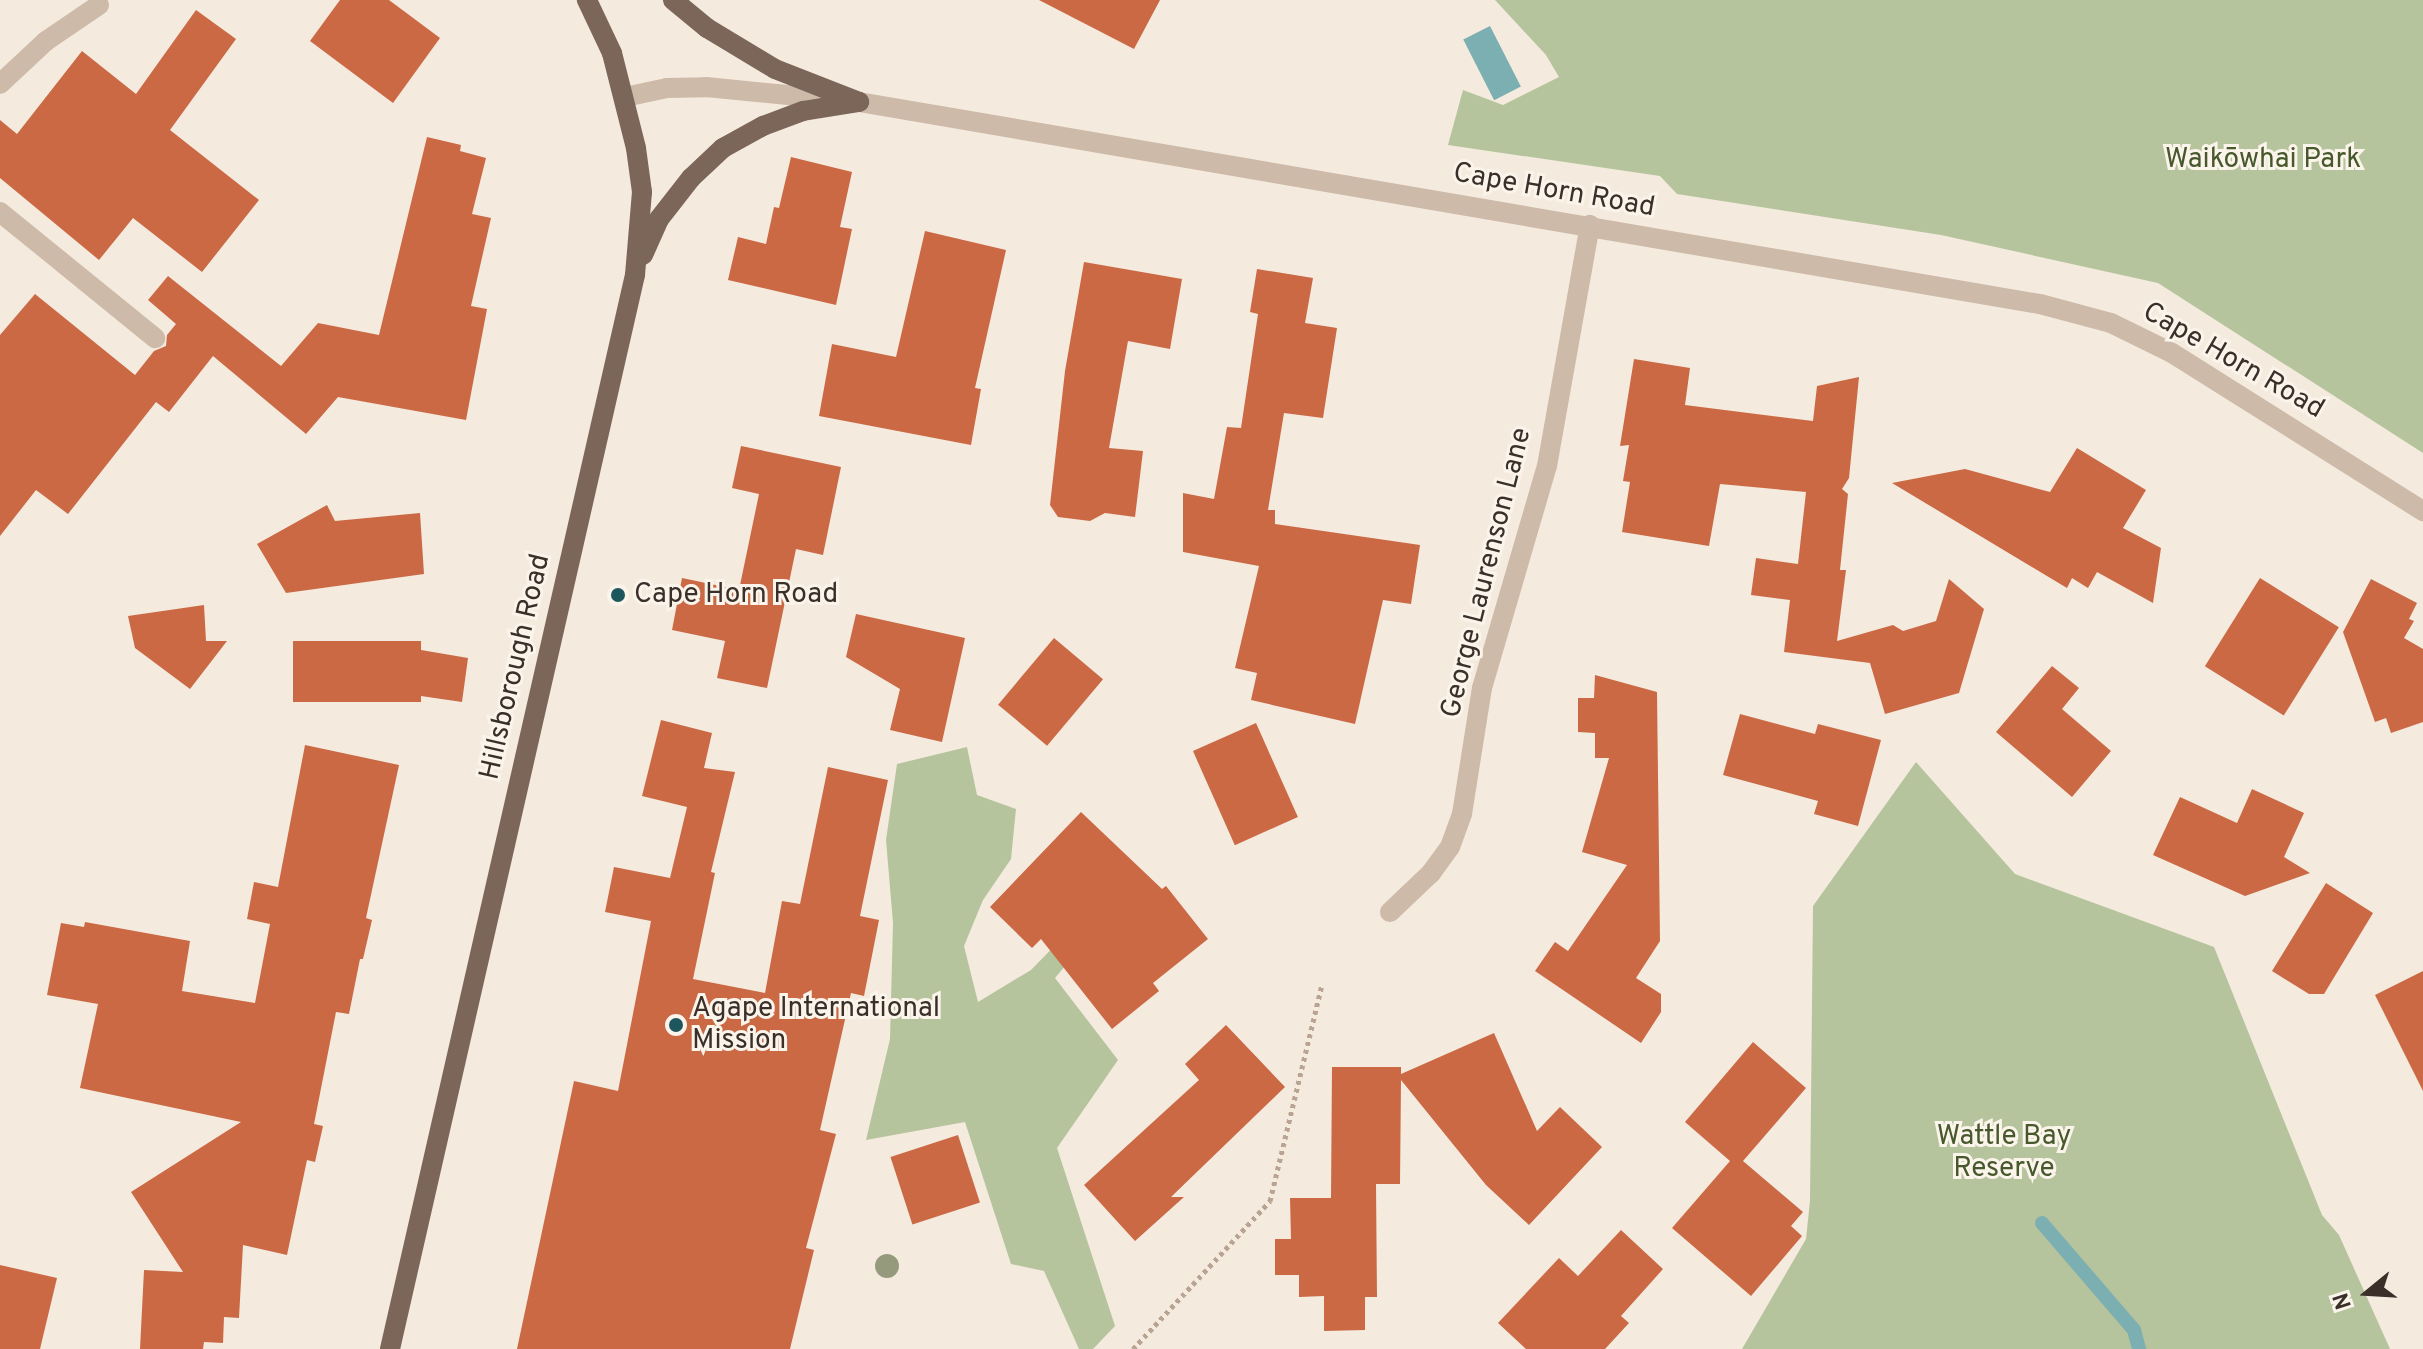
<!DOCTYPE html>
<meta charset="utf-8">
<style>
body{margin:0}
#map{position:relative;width:2423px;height:1349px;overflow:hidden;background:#f4eade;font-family:Overpass,sans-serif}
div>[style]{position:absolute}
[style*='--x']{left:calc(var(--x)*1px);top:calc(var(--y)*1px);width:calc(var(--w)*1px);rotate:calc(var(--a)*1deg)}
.green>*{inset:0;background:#b6c49d}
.water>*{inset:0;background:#7cafb2;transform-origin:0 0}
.stream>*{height:14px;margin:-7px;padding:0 7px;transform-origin:7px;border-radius:7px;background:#7cafb2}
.building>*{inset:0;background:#cb6945;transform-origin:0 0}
.path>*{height:5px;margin-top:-2.5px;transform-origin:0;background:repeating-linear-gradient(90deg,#b9a493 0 4px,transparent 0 8px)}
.minor>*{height:20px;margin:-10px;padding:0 10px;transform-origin:10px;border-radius:10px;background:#cdbaa9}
.major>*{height:20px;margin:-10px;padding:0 10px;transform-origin:10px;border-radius:10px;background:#7c665a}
.trees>*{width:24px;height:24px;margin:-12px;border-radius:50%;background:#959a7c}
.dots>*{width:22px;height:22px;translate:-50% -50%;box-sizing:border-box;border:4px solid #fbf4eb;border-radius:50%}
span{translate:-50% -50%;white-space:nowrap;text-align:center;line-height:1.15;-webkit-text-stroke:6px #fbf4eb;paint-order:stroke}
.park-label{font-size:28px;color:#47592c}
.street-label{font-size:28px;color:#3a2f29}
.poi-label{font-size:28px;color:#3a2f29}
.left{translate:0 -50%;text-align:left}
.north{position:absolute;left:2327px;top:1253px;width:80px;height:80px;-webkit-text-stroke:6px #fbf4eb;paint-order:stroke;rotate:252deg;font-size:22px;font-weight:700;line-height:32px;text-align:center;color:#3a2f29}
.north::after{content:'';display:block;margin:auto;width:28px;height:36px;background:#3a2f29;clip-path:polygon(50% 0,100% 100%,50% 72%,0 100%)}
</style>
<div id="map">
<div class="green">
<i style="clip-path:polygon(1495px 0,2423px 0,2423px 453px,2158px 283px,1941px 235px,1677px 194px,1660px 176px,1448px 145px,1463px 90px,1503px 105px,1559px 77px,1546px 55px)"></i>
<i style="clip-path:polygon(967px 747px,977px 795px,1016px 809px,1011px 859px,983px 900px,964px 946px,978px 1002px,1031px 970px,1070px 930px,1076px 953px,1055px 978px,1118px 1060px,1057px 1148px,1115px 1326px,1093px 1349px,1079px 1349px,1044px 1271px,1011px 1264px,965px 1122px,866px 1140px,890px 1039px,893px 923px,886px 840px,897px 764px)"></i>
<i style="clip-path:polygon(1916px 762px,2015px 874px,2214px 947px,2322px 1215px,2339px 1235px,2390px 1349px,1742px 1349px,1806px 1239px,1810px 1201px,1813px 906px)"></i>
</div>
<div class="water">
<i style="left:1490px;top:26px;width:68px;height:30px;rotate:63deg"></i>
</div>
<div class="stream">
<i style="--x:2042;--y:1223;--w:141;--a:49.3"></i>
<i style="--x:2134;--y:1330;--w:20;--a:75"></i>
</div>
<div class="building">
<i style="clip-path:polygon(340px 0,389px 0,440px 38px,393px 103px,310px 41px)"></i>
<i style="clip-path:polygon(1039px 0,1160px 0,1134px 49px)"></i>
<i style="clip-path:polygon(196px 10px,236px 39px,170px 130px,259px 200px,202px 272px,133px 218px,99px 260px,0 178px,0 120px,17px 134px,82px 51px,136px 94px)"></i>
<i style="clip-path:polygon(427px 137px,461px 145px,460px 151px,486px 158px,472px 214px,491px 218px,471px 306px,487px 309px,466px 420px,338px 397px,306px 434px,213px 356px,169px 412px,156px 402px,68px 514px,36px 490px,0 536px,0 335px,35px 294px,135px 375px,154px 351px,166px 346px,167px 335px,176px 324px,148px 300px,168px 276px,281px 366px,318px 323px,379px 335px)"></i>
<i style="clip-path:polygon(791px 157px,852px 172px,840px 227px,852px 229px,836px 305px,728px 280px,738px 237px,766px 244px,774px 207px,779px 208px)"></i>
<i style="clip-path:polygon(925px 231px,1006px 250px,975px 388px,981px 389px,971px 445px,819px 416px,832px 344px,896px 357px)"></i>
<i style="clip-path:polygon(1084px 262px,1182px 279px,1170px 349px,1128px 341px,1109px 448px,1143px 451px,1135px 517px,1105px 513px,1090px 521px,1058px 517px,1050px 505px,1065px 371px)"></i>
<i style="clip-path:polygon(1257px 269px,1313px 278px,1305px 323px,1337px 328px,1323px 418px,1284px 413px,1268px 510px,1275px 510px,1275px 524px,1420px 545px,1411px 604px,1383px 600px,1355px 724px,1251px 700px,1257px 673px,1235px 668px,1259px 566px,1183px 552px,1183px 493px,1214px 499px,1227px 427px,1241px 428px,1258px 314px,1250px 312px)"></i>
<i style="clip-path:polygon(1634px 359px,1690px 368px,1685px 405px,1813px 421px,1817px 386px,1859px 377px,1849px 478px,1842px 489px,1848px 494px,1840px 570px,1846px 570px,1837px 641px,1893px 625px,1903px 631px,1936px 621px,1949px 579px,1984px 609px,1959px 693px,1885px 714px,1870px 663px,1784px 652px,1790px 600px,1751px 595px,1756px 558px,1798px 564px,1806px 492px,1720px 484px,1709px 546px,1622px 532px,1630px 482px,1623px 481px,1629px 445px,1620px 446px)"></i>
<i style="clip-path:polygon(741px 446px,841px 467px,823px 555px,796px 549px,767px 688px,717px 678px,725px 641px,672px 630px,682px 578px,739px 590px,759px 494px,732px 488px)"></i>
<i style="clip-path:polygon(2077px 448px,2146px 490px,2123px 528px,2161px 548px,2153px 603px,2097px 572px,2088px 588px,2072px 578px,2067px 588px,1892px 483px,1965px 469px,2050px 492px)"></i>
<i style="clip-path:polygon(327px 505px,335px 521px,420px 513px,424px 574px,286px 593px,257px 544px)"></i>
<i style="left:2260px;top:578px;width:93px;height:104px;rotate:32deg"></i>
<i style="clip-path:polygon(2371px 579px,2417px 603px,2409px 619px,2414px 621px,2404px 638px,2423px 649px,2423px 722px,2391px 733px,2386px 718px,2375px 722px,2343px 632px)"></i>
<i style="clip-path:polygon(204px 605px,206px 641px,227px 641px,190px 689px,135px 648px,128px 616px)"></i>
<i style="clip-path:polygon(856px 614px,965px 638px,942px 742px,890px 730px,900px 689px,846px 657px)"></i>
<i style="left:1054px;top:638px;width:64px;height:87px;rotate:40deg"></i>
<i style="clip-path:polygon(293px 641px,421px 641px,421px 650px,468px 658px,462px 702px,421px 696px,421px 702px,293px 702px)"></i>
<i style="clip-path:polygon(2052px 666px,2079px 688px,2062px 709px,2111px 751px,2072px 797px,1996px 732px)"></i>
<i style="clip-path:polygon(1595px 675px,1657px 692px,1660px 941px,1636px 978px,1661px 994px,1661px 1012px,1641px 1043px,1535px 971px,1555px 942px,1568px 951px,1627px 865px,1582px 852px,1609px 758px,1595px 758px,1595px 733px,1578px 732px,1578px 698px,1594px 698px)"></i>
<i style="clip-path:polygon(1740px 714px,1815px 734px,1818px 724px,1881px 740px,1858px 826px,1814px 814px,1818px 801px,1723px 775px)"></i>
<i style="clip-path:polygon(661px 720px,712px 733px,704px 768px,735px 772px,711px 872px,715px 873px,693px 979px,765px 993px,782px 901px,800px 904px,828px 767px,888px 780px,860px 916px,879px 920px,864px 996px,851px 993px,820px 1130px,836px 1134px,806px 1248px,814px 1250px,790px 1349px,517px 1349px,574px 1081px,618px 1091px,651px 921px,605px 912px,614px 867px,670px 878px,687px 807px,642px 796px)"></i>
<i style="left:1256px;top:723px;width:103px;height:69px;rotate:66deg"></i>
<i style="clip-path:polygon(305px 745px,399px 765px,366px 918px,372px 920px,363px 959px,360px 959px,349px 1014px,336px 1012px,314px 1124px,323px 1126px,315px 1162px,307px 1160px,287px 1255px,243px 1245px,239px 1318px,224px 1317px,223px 1343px,204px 1342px,203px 1349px,140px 1349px,144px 1270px,183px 1272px,131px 1192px,241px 1122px,80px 1088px,98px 1004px,47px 995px,61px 923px,84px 927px,85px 922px,190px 941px,182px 991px,255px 1003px,270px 924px,247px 919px,254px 882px,278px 887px)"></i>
<i style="clip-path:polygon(2252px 789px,2304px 813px,2284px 857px,2310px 873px,2245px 896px,2153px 855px,2180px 797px,2237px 823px)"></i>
<i style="clip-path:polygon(1081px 812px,1162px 889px,1166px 886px,1208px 939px,1153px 983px,1159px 991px,1112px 1029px,1041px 939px,1032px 948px,990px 907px)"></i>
<i style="clip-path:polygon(2326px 883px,2373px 913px,2324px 994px,2309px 994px,2272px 971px)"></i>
<i style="clip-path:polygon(2423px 971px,2423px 1091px,2375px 995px)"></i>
<i style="clip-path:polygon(1226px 1025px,1285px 1087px,1171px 1197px,1184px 1197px,1135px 1241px,1084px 1185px,1199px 1080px,1185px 1064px)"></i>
<i style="clip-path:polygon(1494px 1033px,1537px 1131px,1560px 1107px,1602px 1147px,1529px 1225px,1486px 1185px,1401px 1080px,1400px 1184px,1376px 1184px,1377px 1297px,1365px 1297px,1365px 1330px,1324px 1331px,1324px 1296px,1299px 1297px,1299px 1275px,1275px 1275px,1275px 1239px,1291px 1239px,1290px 1198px,1331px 1198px,1332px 1067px,1401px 1067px,1401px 1074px)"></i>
<i style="clip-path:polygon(1753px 1042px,1806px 1088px,1743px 1161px,1803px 1212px,1791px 1226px,1802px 1236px,1751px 1296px,1672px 1228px,1730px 1161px,1685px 1122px)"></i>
<i style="left:958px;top:1135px;width:71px;height:71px;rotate:72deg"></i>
<i style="clip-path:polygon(1621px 1230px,1663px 1269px,1621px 1316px,1629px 1323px,1605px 1349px,1526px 1349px,1498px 1323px,1559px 1258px,1578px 1276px)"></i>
<i style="clip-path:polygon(0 1265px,57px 1278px,40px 1349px,0 1349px)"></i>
</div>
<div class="path">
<i style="--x:1133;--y:1349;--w:202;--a:-47.2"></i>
<i style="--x:1270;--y:1201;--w:222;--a:-76.5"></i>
</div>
<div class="minor">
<i style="--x:0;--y:84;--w:63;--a:-43.1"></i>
<i style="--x:46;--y:41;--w:64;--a:-34.2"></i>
<i style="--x:625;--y:97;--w:43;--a:-12.1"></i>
<i style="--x:667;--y:88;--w:39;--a:-1"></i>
<i style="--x:706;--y:87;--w:154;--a:5.6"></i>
<i style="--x:859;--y:102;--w:1198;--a:9.71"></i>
<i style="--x:2040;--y:304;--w:73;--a:15"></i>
<i style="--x:2111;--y:323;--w:68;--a:26.2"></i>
<i style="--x:2172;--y:353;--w:297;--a:32.2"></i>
<i style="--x:0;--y:212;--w:200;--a:39.1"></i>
<i style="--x:1390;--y:912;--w:57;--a:-43.6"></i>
<i style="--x:1431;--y:873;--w:32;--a:-54"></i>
<i style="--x:1450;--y:847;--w:35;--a:-70"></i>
<i style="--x:1462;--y:814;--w:128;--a:-81"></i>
<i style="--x:1482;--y:688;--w:231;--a:-73.7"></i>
<i style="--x:1547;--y:466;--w:245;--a:-79.9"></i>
</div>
<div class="major">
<i style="--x:673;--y:0;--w:44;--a:39.5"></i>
<i style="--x:707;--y:28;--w:79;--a:31.1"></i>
<i style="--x:775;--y:69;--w:90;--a:21.4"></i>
<i style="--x:643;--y:255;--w:39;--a:-66"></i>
<i style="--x:659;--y:219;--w:52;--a:-52"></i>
<i style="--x:691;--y:178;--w:44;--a:-43.2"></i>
<i style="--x:723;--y:148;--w:46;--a:-28.8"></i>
<i style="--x:763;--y:126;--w:43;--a:-20.6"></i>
<i style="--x:803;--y:111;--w:57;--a:-9.1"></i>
<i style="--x:390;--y:1349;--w:1102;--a:-77.15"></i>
<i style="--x:635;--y:275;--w:83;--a:-85.2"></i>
<i style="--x:642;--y:192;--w:44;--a:-97.8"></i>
<i style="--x:636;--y:148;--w:98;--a:-104.2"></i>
<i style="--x:612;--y:53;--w:59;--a:-115.3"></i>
</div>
<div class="trees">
<i style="left:887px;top:1266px"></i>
</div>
<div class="dots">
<i style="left:618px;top:595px;background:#1d575d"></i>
<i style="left:676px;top:1025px;background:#1d575d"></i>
</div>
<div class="park-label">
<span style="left:2263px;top:160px">Waikōwhai Park</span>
<span style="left:2004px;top:1153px">Wattle Bay<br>Reserve</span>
</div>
<div class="street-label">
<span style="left:1554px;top:191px;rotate:10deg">Cape Horn Road</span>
<span style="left:2233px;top:361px;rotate:30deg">Cape Horn Road</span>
<span style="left:1487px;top:573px;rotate:-76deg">George Laurenson Lane</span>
<span style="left:516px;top:667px;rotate:-77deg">Hillsborough Road</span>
</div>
<div class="poi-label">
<span class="left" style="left:634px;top:595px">Cape Horn Road</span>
<span class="left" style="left:692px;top:1025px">Agape International<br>Mission</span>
</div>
<div class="north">N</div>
</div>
